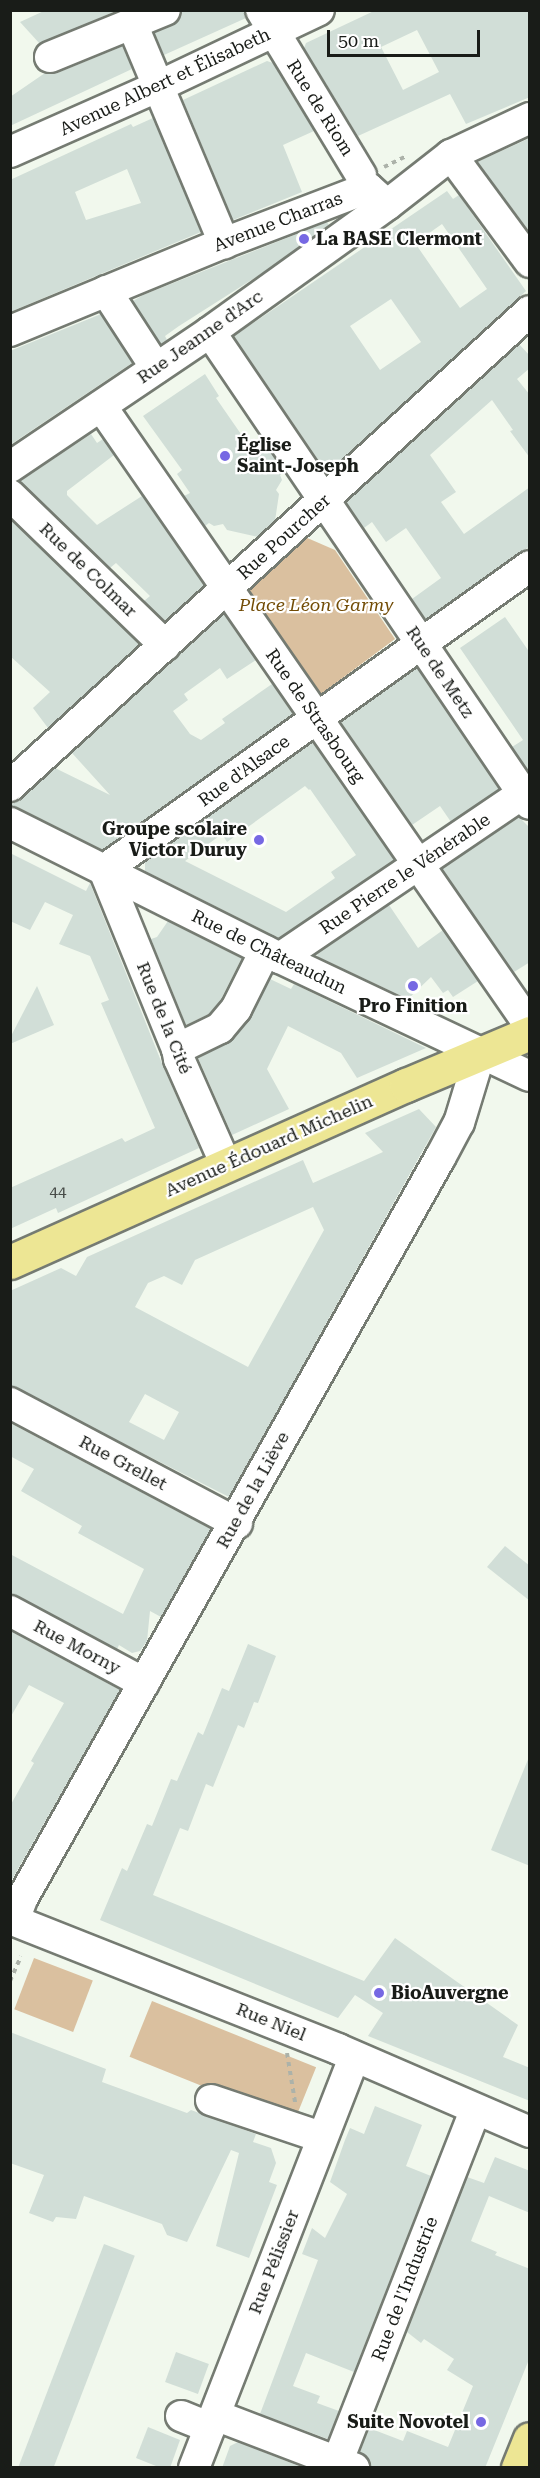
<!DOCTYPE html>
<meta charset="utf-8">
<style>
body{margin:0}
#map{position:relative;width:540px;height:2478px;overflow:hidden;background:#f1f8ed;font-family:"Roboto Serif",serif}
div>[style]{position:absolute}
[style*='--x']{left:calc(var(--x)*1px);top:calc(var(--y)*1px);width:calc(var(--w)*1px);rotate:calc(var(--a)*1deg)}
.green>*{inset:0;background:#dac09f;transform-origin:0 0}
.building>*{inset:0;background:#d1ded7;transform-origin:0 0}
.path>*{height:4px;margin-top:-2px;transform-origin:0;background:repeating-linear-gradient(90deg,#acb2a9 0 4.5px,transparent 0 9px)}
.roads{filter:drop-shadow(2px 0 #757b72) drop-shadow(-2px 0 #757b72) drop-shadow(0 2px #757b72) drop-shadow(0 -2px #757b72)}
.minor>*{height:30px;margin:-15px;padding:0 15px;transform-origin:15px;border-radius:15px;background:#fff}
.major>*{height:33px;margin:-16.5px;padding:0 16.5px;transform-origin:16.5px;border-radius:16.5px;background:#ede694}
.dots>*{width:16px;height:16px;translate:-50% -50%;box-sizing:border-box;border:3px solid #fff;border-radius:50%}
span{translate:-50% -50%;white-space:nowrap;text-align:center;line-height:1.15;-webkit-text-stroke:4.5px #fff;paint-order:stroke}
.number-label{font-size:15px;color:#474c48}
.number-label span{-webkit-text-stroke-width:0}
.street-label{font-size:18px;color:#191c18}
.poi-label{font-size:18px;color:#191c18;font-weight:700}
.left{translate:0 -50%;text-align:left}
.right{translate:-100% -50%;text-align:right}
.park-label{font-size:18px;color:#724c06;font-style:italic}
.frame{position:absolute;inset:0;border:12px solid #191c18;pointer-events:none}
.scale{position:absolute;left:327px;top:30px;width:153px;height:27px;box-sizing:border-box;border:3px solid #191c18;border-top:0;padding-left:8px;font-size:18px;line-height:21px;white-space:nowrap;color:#191c18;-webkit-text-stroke:4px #fff;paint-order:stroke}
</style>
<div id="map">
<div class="green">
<i style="clip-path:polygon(305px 537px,335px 550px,395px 639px,321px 694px,248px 588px)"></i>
<i style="left:34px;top:1958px;width:63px;height:55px;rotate:21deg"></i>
<i style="left:152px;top:2001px;width:177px;height:60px;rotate:22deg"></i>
</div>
<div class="building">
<i style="clip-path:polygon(46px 10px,118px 10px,40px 44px,20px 22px)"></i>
<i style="clip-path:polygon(182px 10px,244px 10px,246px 18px,164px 55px,154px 33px,178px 21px)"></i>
<i style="clip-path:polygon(evenodd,376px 10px,530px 10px,530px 97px,466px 124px,450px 94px,358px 136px,304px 48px,306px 43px,376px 10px,417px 30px,439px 72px,403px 90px,381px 47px,417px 30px)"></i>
<i style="clip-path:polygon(123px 46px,132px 69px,10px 126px,10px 97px,45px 73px,57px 73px)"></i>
<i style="clip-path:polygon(267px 61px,273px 63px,314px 131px,283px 145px,302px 192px,233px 220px,183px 100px)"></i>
<i style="clip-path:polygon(evenodd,153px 118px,201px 232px,10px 312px,10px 180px,131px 124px,133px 127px,153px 118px,127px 169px,141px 203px,86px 220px,75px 192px,127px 169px)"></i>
<i style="clip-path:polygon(530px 138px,530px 232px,477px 162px)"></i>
<i style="clip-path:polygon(evenodd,447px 191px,453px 199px,459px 195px,526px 291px,327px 473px,234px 336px,447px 191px,442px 224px,487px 289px,460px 308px,415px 243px,442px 224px,447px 191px,391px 299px,421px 342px,380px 370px,350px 326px,391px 299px)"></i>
<i style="clip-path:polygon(327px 222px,329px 225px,267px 270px,179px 326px,165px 336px,167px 340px,161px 344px,133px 301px,143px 295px)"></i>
<i style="clip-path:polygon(101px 314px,132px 363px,10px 445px,10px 351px)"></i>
<i style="clip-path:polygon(519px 344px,530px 356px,530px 368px,517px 379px,530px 395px,530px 458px,510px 431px,513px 430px,492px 400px,430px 455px,456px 492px,441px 502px,464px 534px,530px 487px,530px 546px,426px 619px,412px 599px,441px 578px,406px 528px,386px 542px,372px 522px,364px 528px,346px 502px)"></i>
<i style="clip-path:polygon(205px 374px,219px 396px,216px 398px,252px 450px,264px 442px,284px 472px,280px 475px,282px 480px,276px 490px,279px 494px,275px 521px,258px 537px,227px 530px,223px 524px,214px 526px,209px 523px,205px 526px,184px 496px,190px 493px,177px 474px,182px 470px,143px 416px)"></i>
<i style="clip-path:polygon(91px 434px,97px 443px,103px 439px,114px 455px,67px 491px,67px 495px,97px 525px,142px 496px,204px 585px,165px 621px,144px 601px,150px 596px,116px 563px,110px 568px,20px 481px)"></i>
<i style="clip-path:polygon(10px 519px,140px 644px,48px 728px,33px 708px,50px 692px,10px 656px)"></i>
<i style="clip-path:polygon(224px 614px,256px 660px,227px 679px,220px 668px,184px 694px,188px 700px,173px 711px,190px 734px,201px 740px,225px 723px,222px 719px,272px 684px,293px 714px,102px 850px,10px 805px,22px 799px,55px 768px,110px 795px,72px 753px)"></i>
<i style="clip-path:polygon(505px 617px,530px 653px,530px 768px,527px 769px,512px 747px,523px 740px,460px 648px)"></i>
<i style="clip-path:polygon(417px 668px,499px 789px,451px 822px,440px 806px,412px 825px,341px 722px)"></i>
<i style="clip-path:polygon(evenodd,313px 742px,394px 860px,279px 938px,145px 871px,145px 862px,313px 742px,305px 786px,309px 790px,310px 789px,356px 855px,331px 872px,335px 878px,286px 912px,185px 861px,222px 834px,227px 842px,305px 786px)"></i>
<i style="clip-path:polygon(519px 817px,530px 828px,530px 962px,514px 972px,442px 869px)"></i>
<i style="clip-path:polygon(10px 853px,86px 891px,90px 883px,163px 1066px,199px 1148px,58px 1213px,56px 1208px,10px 1229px,10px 1188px,122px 1138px,125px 1142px,155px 1128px,101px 1003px,109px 1000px,90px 956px,59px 944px,73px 915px,45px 902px,30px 930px,10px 921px)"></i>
<i style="clip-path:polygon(389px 905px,418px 948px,443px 930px,478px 981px,453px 997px,448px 990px,443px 993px,431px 977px,408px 999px,318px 957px,317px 954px)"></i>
<i style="clip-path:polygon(168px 921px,242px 958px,221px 999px,209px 1014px,186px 1025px,151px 939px,157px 937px)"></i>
<i style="clip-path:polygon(270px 979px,291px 989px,294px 984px,426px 1048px,357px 1078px,341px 1053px,288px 1026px,267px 1069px,289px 1109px,232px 1135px,198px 1058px,233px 1039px,251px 1017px)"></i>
<i style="clip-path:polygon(37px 986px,54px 1025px,10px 1044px,10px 1038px)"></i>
<i style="clip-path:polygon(evenodd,419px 1109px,436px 1127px,229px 1497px,10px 1386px,10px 1291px,61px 1268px,76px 1276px,87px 1257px,303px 1160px,313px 1183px,383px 1152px,365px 1133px,419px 1109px,313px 1207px,324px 1230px,248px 1367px,135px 1307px,148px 1283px,164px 1276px,182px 1285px,195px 1260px,313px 1207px,419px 1109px,145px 1394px,179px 1412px,164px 1440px,129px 1422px,145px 1394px)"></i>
<i style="clip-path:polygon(10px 1423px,211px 1529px,161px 1617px,150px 1611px,147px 1641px,140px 1651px,132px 1653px,119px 1645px,117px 1649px,10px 1592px,10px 1554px,123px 1614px,144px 1569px,78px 1533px,82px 1526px,21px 1491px,34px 1469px,10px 1456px)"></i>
<i style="clip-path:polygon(505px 1546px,530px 1566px,530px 1601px,487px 1567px)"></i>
<i style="clip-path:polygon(10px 1631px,120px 1690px,10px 1883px,10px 1806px,34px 1763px,31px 1761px,64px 1703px,29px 1685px,10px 1718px)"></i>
<i style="clip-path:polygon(248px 1644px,276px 1656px,258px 1703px,254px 1702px,244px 1728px,238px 1725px,213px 1787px,206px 1784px,188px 1831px,180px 1828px,153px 1895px,364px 1981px,395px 1938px,518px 2025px,503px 2057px,530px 2068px,530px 2101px,368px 2036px,383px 2013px,355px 1995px,338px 2018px,100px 1920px,122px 1868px,127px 1871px,147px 1824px,152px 1826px,171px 1779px,177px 1781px,198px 1732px,203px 1735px,222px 1688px,229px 1691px)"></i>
<i style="clip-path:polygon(529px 1757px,530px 1757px,530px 1866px,491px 1850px)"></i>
<i style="clip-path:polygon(10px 2032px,106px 2069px,102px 2082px,187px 2113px,191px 2110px,256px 2134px,253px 2142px,271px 2148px,276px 2163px,269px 2182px,277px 2185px,249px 2258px,216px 2246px,239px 2153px,231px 2150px,187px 2242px,167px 2235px,162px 2224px,84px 2196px,76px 2219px,56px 2217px,53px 2222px,29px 2213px,44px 2175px,10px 2163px)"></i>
<i style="clip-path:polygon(375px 2106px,422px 2125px,406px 2166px,431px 2176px,354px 2372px,306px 2353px,293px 2386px,320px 2396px,317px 2403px,339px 2411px,328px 2439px,260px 2414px,318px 2260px,302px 2254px,312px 2228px,325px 2238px,347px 2194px,330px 2182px,345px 2140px,350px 2128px,364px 2134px)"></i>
<i style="clip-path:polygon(495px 2157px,530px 2171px,530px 2213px,489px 2196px,471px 2241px,497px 2252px,495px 2255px,530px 2269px,530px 2357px,485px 2468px,371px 2468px,368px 2458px,360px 2452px,369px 2428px,403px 2441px,407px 2431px,448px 2447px,473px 2386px,447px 2370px,454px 2359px,424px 2339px,421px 2343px,407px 2332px,467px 2177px,484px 2183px)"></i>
<i style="left:104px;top:2244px;width:33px;height:240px;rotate:21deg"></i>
<i style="left:176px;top:2352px;width:35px;height:32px;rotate:20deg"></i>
<i style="clip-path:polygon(148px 2427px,180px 2440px,170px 2468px,161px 2468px,136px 2458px)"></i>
<i style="clip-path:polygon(238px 2442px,304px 2468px,222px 2468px,230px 2446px)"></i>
</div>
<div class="path">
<i style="--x:384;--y:167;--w:25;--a:-26"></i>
<i style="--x:10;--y:1981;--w:27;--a:-66"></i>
<i style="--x:287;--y:2053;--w:50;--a:80.7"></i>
</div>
<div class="roads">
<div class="minor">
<i style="--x:261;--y:10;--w:193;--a:58.8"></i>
<i style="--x:132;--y:24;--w:238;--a:67.2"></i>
<i style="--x:50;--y:57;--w:124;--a:-22.2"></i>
<i style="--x:10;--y:152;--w:163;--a:-23.9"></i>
<i style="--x:159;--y:86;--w:177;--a:-25.4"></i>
<i style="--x:451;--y:155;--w:133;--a:53.6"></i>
<i style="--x:106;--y:291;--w:92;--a:57"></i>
<i style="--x:10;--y:331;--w:231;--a:-22.4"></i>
<i style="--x:224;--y:243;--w:154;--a:-20.9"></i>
<i style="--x:368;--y:188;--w:25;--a:42"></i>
<i style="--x:210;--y:332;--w:570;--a:55.86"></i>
<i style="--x:101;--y:406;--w:754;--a:55.32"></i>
<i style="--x:10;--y:467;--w:241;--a:-34"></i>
<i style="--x:210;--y:332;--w:218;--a:-35.7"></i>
<i style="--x:387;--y:205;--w:81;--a:-38"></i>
<i style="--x:451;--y:155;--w:87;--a:-25.1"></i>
<i style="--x:10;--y:495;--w:216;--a:44.1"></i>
<i style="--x:10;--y:786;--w:704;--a:-42.41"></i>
<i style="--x:10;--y:823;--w:302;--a:26.6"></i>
<i style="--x:280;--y:958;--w:276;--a:25.3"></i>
<i style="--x:280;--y:958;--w:302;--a:-34.1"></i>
<i style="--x:177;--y:1049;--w:48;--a:-26"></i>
<i style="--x:220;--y:1028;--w:25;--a:-50"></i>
<i style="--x:236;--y:1009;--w:65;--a:-63.4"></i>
<i style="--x:226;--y:1165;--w:116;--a:-113.9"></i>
<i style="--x:179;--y:1059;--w:10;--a:-101"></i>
<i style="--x:177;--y:1049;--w:193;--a:-112.2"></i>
<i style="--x:104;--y:870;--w:523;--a:-35.51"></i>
<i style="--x:10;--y:1403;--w:257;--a:27.9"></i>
<i style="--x:10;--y:1611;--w:152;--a:28.2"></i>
<i style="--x:10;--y:1919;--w:353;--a:21.6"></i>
<i style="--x:338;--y:2049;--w:209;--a:23.4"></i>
<i style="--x:14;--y:1920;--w:25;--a:-69"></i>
<i style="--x:23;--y:1897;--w:849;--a:-60.57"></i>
<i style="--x:440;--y:1158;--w:40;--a:-62"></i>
<i style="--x:459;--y:1123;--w:72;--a:-73.1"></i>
<i style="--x:211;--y:2100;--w:116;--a:18.6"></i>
<i style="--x:215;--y:2415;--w:149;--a:20.9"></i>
<i style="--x:181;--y:2416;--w:31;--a:22"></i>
<i style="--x:194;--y:2468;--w:441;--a:-68.7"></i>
<i style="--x:335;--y:2468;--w:384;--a:-68.6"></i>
</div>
<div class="major">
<i style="--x:10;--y:1262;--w:434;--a:-24.1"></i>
<i style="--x:406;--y:1085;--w:134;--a:-22.8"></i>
<i style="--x:518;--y:2468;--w:31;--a:-68"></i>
</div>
</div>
<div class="dots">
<i style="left:304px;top:239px;background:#7668e3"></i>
<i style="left:225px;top:456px;background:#7668e3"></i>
<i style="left:259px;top:840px;background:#7668e3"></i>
<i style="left:413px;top:986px;background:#7668e3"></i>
<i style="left:379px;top:1993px;background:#7668e3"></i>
<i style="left:481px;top:2422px;background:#7668e3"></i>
</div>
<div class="number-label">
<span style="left:58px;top:1193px">44</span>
</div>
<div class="street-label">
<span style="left:165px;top:82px;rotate:-25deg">Avenue Albert et Élisabeth</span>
<span style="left:320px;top:108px;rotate:58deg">Rue de Riom</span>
<span style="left:278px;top:222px;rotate:-21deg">Avenue Charras</span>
<span style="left:200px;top:337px;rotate:-35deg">Rue Jeanne d'Arc</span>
<span style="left:284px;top:537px;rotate:-42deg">Rue Pourcher</span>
<span style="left:88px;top:570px;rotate:44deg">Rue de Colmar</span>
<span style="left:440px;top:672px;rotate:56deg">Rue de Metz</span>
<span style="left:315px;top:716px;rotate:55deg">Rue de Strasbourg</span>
<span style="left:244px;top:771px;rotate:-36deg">Rue d'Alsace</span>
<span style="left:405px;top:874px;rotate:-34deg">Rue Pierre le Vénérable</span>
<span style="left:269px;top:952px;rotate:26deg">Rue de Châteaudun</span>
<span style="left:164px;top:1018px;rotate:68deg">Rue de la Cité</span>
<span style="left:269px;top:1146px;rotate:-24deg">Avenue Édouard Michelin</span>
<span style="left:123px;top:1463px;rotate:28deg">Rue Grellet</span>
<span style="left:253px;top:1490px;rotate:-61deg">Rue de la Liève</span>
<span style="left:77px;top:1647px;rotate:28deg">Rue Morny</span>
<span style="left:271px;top:2022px;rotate:22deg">Rue Niel</span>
<span style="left:274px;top:2262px;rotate:-69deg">Rue Pélissier</span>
<span style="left:405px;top:2289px;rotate:-69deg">Rue de l'Industrie</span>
</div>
<div class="poi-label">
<span class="left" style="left:316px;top:239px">La BASE Clermont</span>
<span class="left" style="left:237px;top:456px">Église<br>Saint-Joseph</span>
<span class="right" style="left:247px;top:840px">Groupe scolaire<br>Victor Duruy</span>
<span style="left:413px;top:1006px">Pro Finition</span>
<span class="left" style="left:391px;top:1993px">BioAuvergne</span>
<span class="right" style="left:469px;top:2422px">Suite Novotel</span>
</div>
<div class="park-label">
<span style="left:316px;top:605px">Place Léon Garmy</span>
</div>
<div class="frame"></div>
<div class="scale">50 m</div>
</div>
